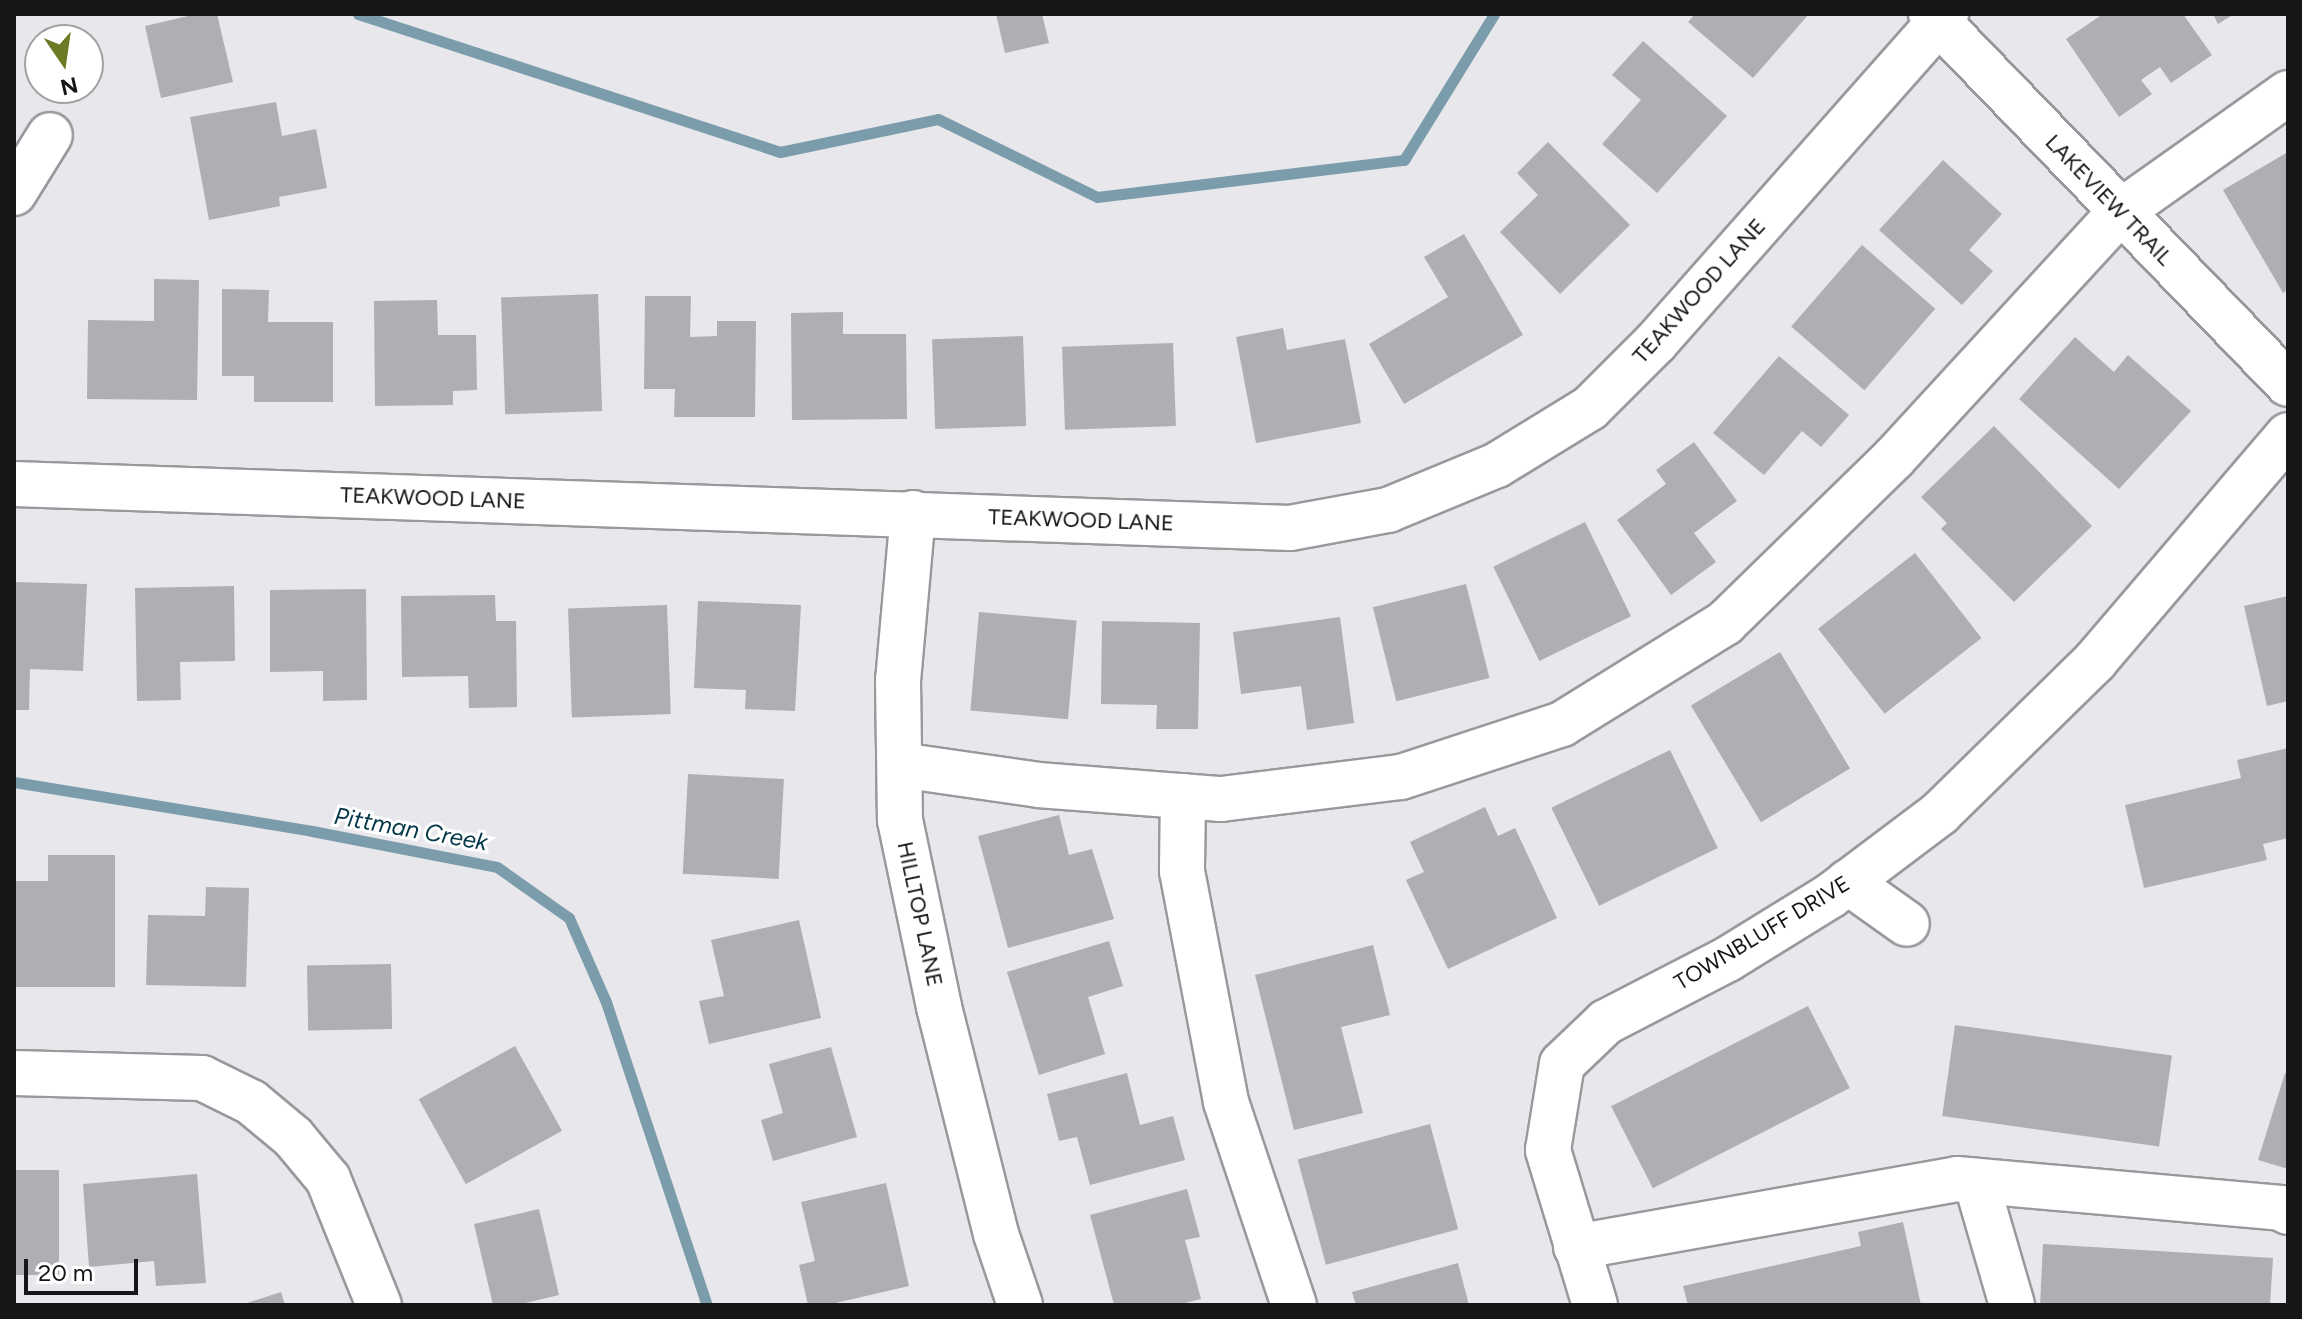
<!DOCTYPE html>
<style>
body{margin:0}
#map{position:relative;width:2302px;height:1319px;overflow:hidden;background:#e7e7ec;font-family:Figtree,sans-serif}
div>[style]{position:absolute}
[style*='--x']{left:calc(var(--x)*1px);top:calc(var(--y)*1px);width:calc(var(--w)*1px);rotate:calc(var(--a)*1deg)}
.stream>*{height:11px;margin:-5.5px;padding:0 5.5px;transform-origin:5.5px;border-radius:5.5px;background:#7b9caa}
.building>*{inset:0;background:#aeafb3;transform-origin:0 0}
.roads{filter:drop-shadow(2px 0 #99999d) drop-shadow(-2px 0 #99999d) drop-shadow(0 2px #99999d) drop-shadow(0 -2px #99999d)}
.minor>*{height:44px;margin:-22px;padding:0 22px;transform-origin:22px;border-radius:22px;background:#fff}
span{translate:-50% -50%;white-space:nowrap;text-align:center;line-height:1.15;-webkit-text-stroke:6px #fff;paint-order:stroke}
.street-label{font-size:22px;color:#151617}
.water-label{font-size:24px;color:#043748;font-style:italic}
.frame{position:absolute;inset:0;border:16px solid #151617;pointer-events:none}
.north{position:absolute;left:24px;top:24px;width:80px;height:80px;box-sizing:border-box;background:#fff;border:2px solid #a1a2a2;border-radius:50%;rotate:167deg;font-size:22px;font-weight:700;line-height:32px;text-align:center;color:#151617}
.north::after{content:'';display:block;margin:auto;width:28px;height:36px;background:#6c7a26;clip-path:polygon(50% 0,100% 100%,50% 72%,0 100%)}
.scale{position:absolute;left:24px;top:1259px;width:114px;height:36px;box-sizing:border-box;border:4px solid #151617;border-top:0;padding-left:10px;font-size:24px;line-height:28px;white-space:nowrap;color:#151617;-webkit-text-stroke:6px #fff;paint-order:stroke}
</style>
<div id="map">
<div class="stream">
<i style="--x:358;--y:14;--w:444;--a:18.1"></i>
<i style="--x:780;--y:152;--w:161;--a:-11.8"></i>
<i style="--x:938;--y:119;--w:177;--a:26.1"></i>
<i style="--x:1097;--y:197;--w:309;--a:-6.9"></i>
<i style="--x:1404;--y:160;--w:172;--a:-58.3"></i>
<i style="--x:14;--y:782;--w:302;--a:9.3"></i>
<i style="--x:312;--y:831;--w:188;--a:11"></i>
<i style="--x:497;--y:867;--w:88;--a:35.3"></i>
<i style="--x:569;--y:918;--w:92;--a:66.2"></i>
<i style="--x:606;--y:1002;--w:319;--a:71.6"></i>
</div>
<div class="building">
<i style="clip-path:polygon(197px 14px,217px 14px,233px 82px,161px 98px,145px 26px)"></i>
<i style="clip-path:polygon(996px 14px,1042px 14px,1049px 43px,1005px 53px)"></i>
<i style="clip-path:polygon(1695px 14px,1809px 14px,1753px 78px,1688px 22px)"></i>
<i style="clip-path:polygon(2103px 14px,2183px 14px,2212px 55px,2171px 83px,2160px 67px,2141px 80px,2152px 94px,2119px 117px,2066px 39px)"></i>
<i style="clip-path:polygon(2213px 14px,2234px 14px,2218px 24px)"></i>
<i style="clip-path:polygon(1643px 41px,1727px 116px,1657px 193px,1602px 144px,1641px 100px,1612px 75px)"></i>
<i style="clip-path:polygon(276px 102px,282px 136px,316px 129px,327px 188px,279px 197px,280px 206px,209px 220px,190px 117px)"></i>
<i style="clip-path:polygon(1548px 142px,1630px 225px,1560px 294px,1500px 232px,1538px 195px,1517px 173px)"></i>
<i style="clip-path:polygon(2288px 152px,2288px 289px,2283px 293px,2223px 190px)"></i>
<i style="clip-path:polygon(1943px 160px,2002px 214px,1969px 250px,1993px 271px,1962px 305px,1879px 230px)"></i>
<i style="clip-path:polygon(1464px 234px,1523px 335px,1404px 404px,1369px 344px,1448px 297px,1424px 257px)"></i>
<i style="left:1862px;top:245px;width:97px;height:108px;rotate:41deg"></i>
<i style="clip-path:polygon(154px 279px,199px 280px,197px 400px,87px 399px,88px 320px,154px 321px)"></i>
<i style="clip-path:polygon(222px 289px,269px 290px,268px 322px,333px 322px,333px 402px,254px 402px,254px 376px,222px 376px)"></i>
<i style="left:598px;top:294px;width:117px;height:97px;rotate:88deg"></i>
<i style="clip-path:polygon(645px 296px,691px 296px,690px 337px,717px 336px,717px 321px,756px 321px,755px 417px,674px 417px,675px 389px,644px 389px)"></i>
<i style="clip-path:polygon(437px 300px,438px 335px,476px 335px,477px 390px,453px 391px,453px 405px,375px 406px,374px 301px)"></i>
<i style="clip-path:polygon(843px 312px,843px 334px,906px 334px,907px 419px,792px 420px,791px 313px)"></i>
<i style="clip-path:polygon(1283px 328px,1287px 350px,1345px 339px,1361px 423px,1256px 443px,1236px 337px)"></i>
<i style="left:1023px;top:336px;width:90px;height:91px;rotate:88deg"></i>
<i style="clip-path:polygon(2075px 337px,2114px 372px,2128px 355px,2191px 411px,2119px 489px,2019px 399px)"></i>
<i style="left:1173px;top:343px;width:83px;height:111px;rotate:88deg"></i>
<i style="clip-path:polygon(1779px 356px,1849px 415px,1821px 447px,1802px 431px,1764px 475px,1713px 433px)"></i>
<i style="clip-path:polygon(1994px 426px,2092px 526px,2014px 602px,1941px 529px,1947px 523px,1921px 497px)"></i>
<i style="clip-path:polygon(1694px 442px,1737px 501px,1694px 533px,1716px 562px,1671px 595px,1617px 520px,1666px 484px,1656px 470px)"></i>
<i style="left:1585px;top:522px;width:105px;height:102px;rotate:64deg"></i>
<i style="left:1915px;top:553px;width:108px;height:123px;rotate:52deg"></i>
<i style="clip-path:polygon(14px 582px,87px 584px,83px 671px,30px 669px,29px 710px,14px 710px)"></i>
<i style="left:1466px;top:584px;width:97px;height:96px;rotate:76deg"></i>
<i style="clip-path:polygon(234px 586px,235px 661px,180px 662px,181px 700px,137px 701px,135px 588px)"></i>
<i style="clip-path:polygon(366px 589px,367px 700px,323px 701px,323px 671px,270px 672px,270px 590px)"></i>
<i style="clip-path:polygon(495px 595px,496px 621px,516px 621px,517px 707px,469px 708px,468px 676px,402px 677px,401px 596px)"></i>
<i style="clip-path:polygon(2288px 596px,2288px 701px,2267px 706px,2244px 606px)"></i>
<i style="clip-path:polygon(698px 601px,801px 605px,795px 711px,745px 709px,746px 690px,694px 688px)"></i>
<i style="left:667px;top:605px;width:109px;height:99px;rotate:88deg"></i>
<i style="left:979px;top:612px;width:98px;height:99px;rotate:5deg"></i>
<i style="clip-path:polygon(1340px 617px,1354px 723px,1307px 730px,1301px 686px,1241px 694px,1233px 632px)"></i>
<i style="clip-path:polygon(1102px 621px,1200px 623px,1198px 729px,1156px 729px,1157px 705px,1101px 704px)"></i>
<i style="left:1780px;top:652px;width:136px;height:104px;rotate:59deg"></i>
<i style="clip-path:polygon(2288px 748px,2288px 838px,2263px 844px,2267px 860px,2144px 888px,2125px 805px,2241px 778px,2237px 760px)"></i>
<i style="left:1670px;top:750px;width:109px;height:132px;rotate:64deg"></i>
<i style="left:688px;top:774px;width:96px;height:100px;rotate:3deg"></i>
<i style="clip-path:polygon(1485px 807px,1498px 836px,1515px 828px,1557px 918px,1448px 969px,1406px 880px,1424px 872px,1410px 842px)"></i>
<i style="clip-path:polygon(1059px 815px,1069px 855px,1092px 849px,1114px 919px,1008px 948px,978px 836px)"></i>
<i style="clip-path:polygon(48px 855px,115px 855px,115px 987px,14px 987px,14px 881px,48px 881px)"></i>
<i style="clip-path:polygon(206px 887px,249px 888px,246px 987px,146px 985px,148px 915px,205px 916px)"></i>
<i style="clip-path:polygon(799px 920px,821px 1018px,709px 1044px,699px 1001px,724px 996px,711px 940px)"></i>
<i style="clip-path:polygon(1109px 941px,1123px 986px,1088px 997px,1105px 1054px,1039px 1075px,1007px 972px)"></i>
<i style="clip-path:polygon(1373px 945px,1390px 1015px,1341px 1027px,1363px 1113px,1294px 1130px,1255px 975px)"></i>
<i style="left:391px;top:964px;width:65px;height:84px;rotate:89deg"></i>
<i style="left:1808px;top:1006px;width:92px;height:221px;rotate:63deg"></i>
<i style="left:1955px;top:1025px;width:219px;height:92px;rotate:8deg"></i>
<i style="left:515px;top:1046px;width:97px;height:110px;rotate:61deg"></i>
<i style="clip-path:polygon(831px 1047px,857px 1137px,773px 1161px,761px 1120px,783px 1113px,769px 1064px)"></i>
<i style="clip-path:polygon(1127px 1073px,1140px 1125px,1173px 1116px,1185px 1160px,1090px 1185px,1077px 1137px,1059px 1141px,1047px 1094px)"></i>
<i style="clip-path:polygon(2285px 1073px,2288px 1074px,2288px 1169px,2258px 1160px)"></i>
<i style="left:1430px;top:1124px;width:109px;height:137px;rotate:75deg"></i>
<i style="left:14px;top:1170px;width:45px;height:105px"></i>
<i style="clip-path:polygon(197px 1174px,206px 1283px,156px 1286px,154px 1261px,89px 1267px,83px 1184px)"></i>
<i style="clip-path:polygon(886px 1183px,909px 1286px,827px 1305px,808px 1305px,799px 1265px,815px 1261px,801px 1202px)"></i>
<i style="clip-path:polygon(1187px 1189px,1200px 1237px,1185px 1240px,1201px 1299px,1177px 1305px,1114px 1305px,1090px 1215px)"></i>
<i style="clip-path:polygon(539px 1209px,559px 1295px,517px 1305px,493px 1305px,474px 1224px)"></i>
<i style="clip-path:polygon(1903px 1222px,1921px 1305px,1688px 1305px,1683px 1286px,1861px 1246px,1858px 1232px)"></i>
<i style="clip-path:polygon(2043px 1244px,2273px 1258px,2270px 1305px,2040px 1305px)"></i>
<i style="clip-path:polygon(1458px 1263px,1469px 1305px,1356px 1305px,1352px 1292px)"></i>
<i style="clip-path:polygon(281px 1292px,285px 1305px,244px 1305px,244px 1304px)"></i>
</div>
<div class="roads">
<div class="minor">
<i style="--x:1931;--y:14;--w:514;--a:46.02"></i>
<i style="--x:14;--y:193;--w:68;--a:-58.2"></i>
<i style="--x:14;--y:484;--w:1277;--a:1.97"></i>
<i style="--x:1290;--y:528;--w:100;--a:-10.4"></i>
<i style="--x:1388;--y:510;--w:118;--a:-22.4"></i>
<i style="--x:1497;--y:465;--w:109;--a:-31.5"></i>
<i style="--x:1590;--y:408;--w:93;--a:-45"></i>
<i style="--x:1656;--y:342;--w:438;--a:-48.5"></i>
<i style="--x:913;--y:513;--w:168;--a:95.1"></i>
<i style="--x:898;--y:680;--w:140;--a:89.2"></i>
<i style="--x:900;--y:820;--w:191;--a:78.2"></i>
<i style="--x:939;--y:1007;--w:234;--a:75.9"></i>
<i style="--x:996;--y:1234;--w:75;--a:71.3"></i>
<i style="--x:900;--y:765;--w:139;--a:8.2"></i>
<i style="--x:1038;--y:785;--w:184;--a:4.4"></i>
<i style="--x:1221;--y:799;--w:181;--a:-7"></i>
<i style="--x:1401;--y:777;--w:169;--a:-18.2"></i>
<i style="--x:1562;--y:724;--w:192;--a:-31.8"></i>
<i style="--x:1725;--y:623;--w:236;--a:-44.3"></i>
<i style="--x:1894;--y:458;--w:334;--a:-47.4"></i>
<i style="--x:2120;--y:212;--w:206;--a:-35.3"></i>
<i style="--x:1183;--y:796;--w:75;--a:90.8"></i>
<i style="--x:1182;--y:871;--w:235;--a:79.2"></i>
<i style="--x:1226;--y:1102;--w:214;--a:71.5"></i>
<i style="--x:1848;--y:882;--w:72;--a:35.4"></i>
<i style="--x:14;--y:1073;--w:188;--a:1.5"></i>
<i style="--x:202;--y:1078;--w:55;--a:26.1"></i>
<i style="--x:251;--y:1102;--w:55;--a:39.8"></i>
<i style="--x:293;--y:1137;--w:55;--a:50.2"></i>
<i style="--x:328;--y:1179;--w:136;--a:68"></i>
<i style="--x:1976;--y:1181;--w:129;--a:73.8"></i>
<i style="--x:1576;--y:1247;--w:387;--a:-10.1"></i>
<i style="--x:1957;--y:1179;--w:325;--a:5.1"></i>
<i style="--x:2281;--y:1208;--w:8;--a:30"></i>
<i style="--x:1595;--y:1305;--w:162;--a:-106.9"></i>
<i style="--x:1548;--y:1150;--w:87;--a:-80.8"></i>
<i style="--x:1562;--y:1064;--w:61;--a:-43.7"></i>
<i style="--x:1606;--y:1022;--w:137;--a:-27.3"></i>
<i style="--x:1728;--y:959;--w:120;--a:-31.7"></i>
<i style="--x:1830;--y:896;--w:138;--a:-37"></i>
<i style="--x:1940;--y:813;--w:217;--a:-44.4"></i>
<i style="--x:2095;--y:661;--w:297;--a:-49.5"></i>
</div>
</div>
<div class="street-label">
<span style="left:2109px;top:200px;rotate:46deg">LAKEVIEW TRAIL</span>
<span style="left:1699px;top:291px;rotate:-48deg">TEAKWOOD LANE</span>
<span style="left:433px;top:498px;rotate:2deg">TEAKWOOD LANE</span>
<span style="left:1081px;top:520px;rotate:2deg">TEAKWOOD LANE</span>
<span style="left:920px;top:914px;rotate:78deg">HILLTOP LANE</span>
<span style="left:1762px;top:933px;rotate:-31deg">TOWNBLUFF DRIVE</span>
</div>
<div class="water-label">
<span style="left:411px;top:829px;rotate:10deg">Pittman Creek</span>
</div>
<div class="frame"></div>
<div class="north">N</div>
<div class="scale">20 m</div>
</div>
